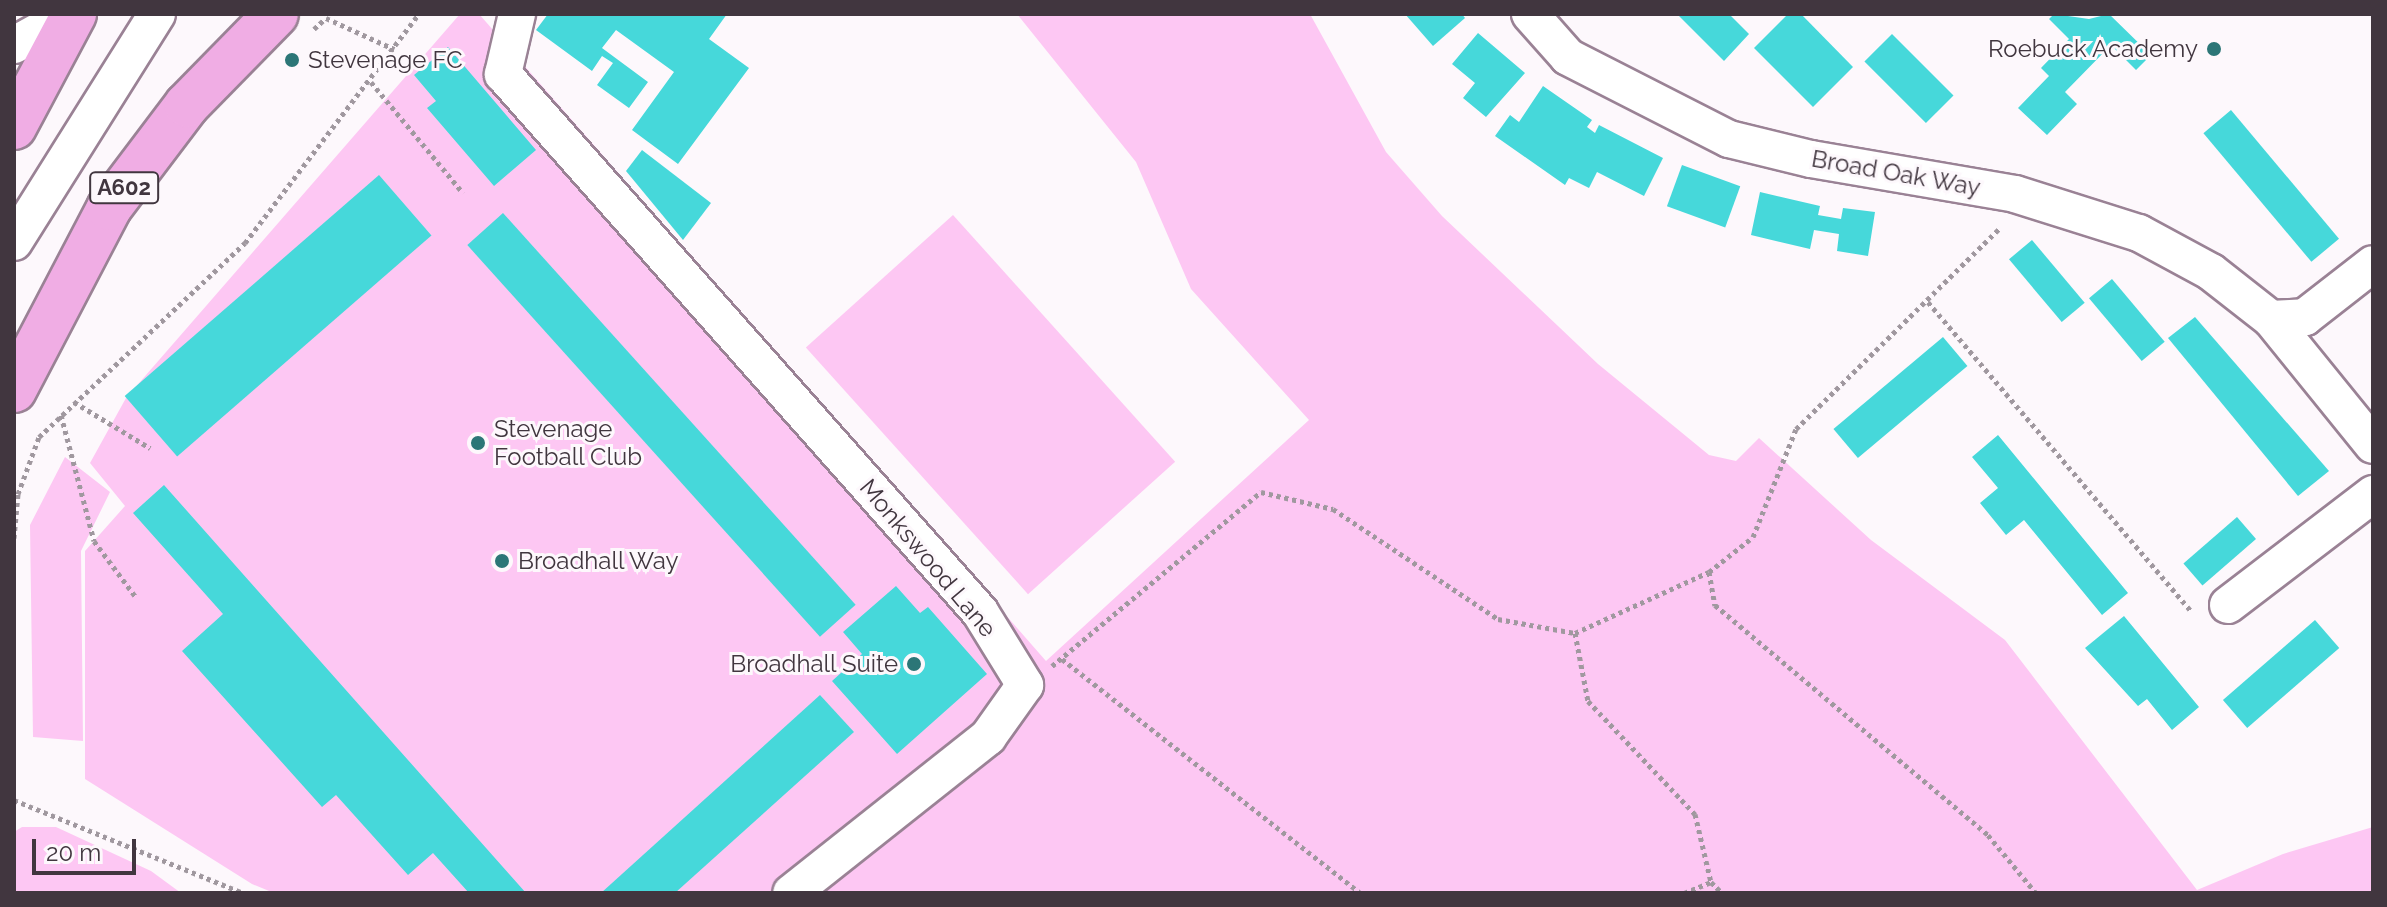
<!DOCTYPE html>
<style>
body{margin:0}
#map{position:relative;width:2387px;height:907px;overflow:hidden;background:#fdf8fc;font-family:Raleway,sans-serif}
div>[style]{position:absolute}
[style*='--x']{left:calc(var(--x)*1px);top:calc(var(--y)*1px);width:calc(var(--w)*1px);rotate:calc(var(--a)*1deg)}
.green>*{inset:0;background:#fdc7f3;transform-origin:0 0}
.building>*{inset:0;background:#46d8da;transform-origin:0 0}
.path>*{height:5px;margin-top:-2.5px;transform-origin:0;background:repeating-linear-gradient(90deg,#a0989f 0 4px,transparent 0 8px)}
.roads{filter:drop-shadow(2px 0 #9a8295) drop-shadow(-2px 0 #9a8295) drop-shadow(0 2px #9a8295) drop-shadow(0 -2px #9a8295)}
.minor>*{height:36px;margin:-18px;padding:0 18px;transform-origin:18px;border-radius:18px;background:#fff}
.highway>*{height:44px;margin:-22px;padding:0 22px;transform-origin:22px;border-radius:22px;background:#f0ade4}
.dots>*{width:22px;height:22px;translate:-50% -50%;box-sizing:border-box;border:4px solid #fdf8fc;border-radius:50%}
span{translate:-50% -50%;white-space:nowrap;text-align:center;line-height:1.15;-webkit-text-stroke:6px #fdf8fc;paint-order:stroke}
.shield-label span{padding:2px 6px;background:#fdf8fc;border:2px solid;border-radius:6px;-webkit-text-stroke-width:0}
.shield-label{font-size:22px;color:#41363f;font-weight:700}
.poi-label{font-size:24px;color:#41363f}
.right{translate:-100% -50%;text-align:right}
.left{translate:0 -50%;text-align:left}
.street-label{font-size:24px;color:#41363f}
.frame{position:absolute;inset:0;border:16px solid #41363f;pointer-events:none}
.scale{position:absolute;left:32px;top:839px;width:104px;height:36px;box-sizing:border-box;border:4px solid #41363f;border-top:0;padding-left:10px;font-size:24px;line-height:28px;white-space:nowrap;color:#41363f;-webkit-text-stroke:6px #fdf8fc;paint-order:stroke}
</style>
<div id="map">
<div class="green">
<i style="clip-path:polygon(460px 14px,479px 14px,1046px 661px,1309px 420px,1191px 289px,1136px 162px,1017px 14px,1310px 14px,1386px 152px,1442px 216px,1598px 364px,1709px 455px,1736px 461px,1759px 438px,1871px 540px,2005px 640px,2197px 890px,2283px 854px,2373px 827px,2373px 893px,274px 893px,252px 884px,85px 779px,85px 551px,125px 506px,90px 463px,126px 398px)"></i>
<i style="left:953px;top:215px;width:332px;height:198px;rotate:48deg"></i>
<i style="clip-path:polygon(65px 457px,110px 492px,81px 551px,83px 741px,33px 737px,30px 525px)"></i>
<i style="clip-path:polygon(22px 827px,56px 827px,151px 871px,181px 893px,16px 893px,14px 832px)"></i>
</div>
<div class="building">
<i style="clip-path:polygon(548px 14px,727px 14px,709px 39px,749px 68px,678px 164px,632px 130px,674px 72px,616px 30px,602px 48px,648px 82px,629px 108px,597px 85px,613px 63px,602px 56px,592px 71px,536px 30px)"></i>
<i style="clip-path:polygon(1405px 14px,1462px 14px,1465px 18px,1433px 46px)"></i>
<i style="clip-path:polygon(1677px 14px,1729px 14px,1749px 34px,1724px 61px)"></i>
<i style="clip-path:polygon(1788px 14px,1801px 14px,1853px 67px,1813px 107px,1754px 48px)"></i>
<i style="clip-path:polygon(2054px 14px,2089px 19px,2109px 14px,2151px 55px,2136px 70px,2111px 45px,2065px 92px,2077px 104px,2047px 135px,2018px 108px,2049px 76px,2041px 68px,2069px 39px,2049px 19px)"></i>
<i style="clip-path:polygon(1478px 33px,1525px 73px,1486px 117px,1463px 98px,1475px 83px,1452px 64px)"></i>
<i style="left:1892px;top:34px;width:87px;height:39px;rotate:45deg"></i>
<i style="clip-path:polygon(448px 47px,536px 150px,494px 186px,427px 108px,436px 101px,414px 75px)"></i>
<i style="clip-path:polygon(1543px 86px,1592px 120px,1587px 127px,1595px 133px,1599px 125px,1663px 158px,1644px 196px,1597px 172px,1589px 188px,1569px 178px,1565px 185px,1495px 136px,1510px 115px,1519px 122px)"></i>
<i style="left:2231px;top:110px;width:168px;height:36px;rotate:50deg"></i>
<i style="clip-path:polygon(642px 150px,711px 203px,683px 240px,626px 171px)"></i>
<i style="left:1682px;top:165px;width:62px;height:44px;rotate:20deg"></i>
<i style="left:379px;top:175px;width:80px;height:337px;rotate:49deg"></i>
<i style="clip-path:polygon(1760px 192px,1820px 206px,1818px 215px,1841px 219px,1843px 208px,1875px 212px,1868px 256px,1837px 251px,1839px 234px,1814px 230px,1810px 249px,1751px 235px)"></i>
<i style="left:503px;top:213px;width:527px;height:48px;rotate:48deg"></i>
<i style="left:2032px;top:240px;width:82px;height:30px;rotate:50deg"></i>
<i style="left:2112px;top:279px;width:82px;height:30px;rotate:50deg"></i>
<i style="clip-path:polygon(2195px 317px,2329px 471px,2298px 496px,2168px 338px)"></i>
<i style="left:1943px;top:337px;width:38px;height:143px;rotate:50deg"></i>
<i style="clip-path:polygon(1998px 435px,2128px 593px,2102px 615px,2024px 520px,2006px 535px,1980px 503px,1998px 488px,1972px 457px)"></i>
<i style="clip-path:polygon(164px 485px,526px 893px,469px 893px,433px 853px,408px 875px,336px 795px,322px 807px,182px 651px,223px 614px,133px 513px)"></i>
<i style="left:2237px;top:517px;width:29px;height:71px;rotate:49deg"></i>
<i style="clip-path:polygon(896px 586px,920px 613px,928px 607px,987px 674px,897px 754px,832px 681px,862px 654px,843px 632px)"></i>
<i style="clip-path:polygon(2124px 616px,2199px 707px,2172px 730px,2147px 699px,2138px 706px,2085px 648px)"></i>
<i style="left:2315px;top:620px;width:37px;height:122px;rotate:49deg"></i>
<i style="clip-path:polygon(820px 695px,854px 732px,675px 893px,601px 893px)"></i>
</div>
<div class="path">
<i style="--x:314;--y:29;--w:16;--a:-43"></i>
<i style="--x:326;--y:18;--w:75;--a:24.5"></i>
<i style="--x:371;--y:82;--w:144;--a:50.3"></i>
<i style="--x:1928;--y:302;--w:407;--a:49.6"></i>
<i style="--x:74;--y:402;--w:89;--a:31.2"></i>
<i style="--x:61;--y:415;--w:130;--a:75.3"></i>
<i style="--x:94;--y:541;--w:69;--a:53.3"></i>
<i style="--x:14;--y:538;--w:44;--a:-84.8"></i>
<i style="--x:18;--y:494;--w:61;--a:-69.8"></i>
<i style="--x:39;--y:437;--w:283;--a:-43.3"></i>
<i style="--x:245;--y:243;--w:288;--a:-52.8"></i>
<i style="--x:1709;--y:572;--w:34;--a:80"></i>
<i style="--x:1715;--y:605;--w:357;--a:40.1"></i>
<i style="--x:1988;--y:835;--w:75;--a:50.4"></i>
<i style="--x:1575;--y:633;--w:69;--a:79.2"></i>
<i style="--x:1588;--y:701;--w:156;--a:46.6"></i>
<i style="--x:1695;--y:814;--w:70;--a:76.8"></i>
<i style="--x:1711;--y:882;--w:16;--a:45"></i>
<i style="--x:1062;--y:659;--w:379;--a:38.1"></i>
<i style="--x:1052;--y:666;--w:272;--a:-39.8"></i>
<i style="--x:1261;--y:492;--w:74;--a:13.3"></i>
<i style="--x:1333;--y:509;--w:198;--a:33.7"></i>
<i style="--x:1498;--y:619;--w:78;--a:10.3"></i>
<i style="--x:1575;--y:633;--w:147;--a:-24.5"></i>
<i style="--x:1709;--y:572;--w:56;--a:-38.5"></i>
<i style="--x:1753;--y:537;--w:116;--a:-68.3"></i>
<i style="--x:1796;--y:429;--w:286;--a:-44.6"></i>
<i style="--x:14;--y:800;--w:247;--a:22.1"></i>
<i style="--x:1684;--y:893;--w:29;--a:-22"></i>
</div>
<div class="roads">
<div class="minor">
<i style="--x:517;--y:14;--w:62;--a:103.1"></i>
<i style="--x:503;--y:74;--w:719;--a:48.44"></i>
<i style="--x:980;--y:612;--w:86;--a:58.3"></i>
<i style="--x:1025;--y:685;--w:64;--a:125.4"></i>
<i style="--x:988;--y:737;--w:251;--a:141.6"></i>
<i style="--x:1530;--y:14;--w:57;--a:48.5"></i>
<i style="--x:1568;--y:57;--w:181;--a:27"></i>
<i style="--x:1729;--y:139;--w:84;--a:13.7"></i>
<i style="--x:1811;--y:159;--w:207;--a:9.7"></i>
<i style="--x:2015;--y:194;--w:130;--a:17.5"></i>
<i style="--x:2139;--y:233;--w:82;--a:28.4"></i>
<i style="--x:2211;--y:272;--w:76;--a:38.1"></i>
<i style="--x:2271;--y:319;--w:162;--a:51"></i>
<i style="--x:14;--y:45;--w:64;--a:-29"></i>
<i style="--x:14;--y:242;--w:269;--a:-57.9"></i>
<i style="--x:2271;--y:319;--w:34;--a:-3"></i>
<i style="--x:2305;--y:317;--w:86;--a:-37.9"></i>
<i style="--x:2228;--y:605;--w:183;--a:-37.4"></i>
</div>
<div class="highway">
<i style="--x:14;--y:127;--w:128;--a:-62"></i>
<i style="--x:14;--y:390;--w:205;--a:-62.4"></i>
<i style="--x:109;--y:208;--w:129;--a:-52.9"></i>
<i style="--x:187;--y:105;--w:127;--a:-45.6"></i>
</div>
</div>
<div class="dots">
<i style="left:2214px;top:49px;background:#2c7677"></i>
<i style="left:292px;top:60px;background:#2c7677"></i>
<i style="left:478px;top:443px;background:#2c7677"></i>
<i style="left:502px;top:561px;background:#2c7677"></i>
<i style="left:914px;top:664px;background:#2c7677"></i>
</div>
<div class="shield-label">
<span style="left:124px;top:188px">A602</span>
</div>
<div class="poi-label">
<span class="right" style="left:2198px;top:49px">Roebuck Academy</span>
<span class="left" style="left:308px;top:60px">Stevenage FC</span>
<span class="left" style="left:494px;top:443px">Stevenage<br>Football Club</span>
<span class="left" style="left:518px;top:561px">Broadhall Way</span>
<span class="right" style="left:898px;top:664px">Broadhall Suite</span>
</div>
<div class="street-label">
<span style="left:1896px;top:173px;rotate:10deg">Broad Oak Way</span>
<span style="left:928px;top:558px;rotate:50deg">Monkswood Lane</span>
</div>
<div class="frame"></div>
<div class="scale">20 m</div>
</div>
